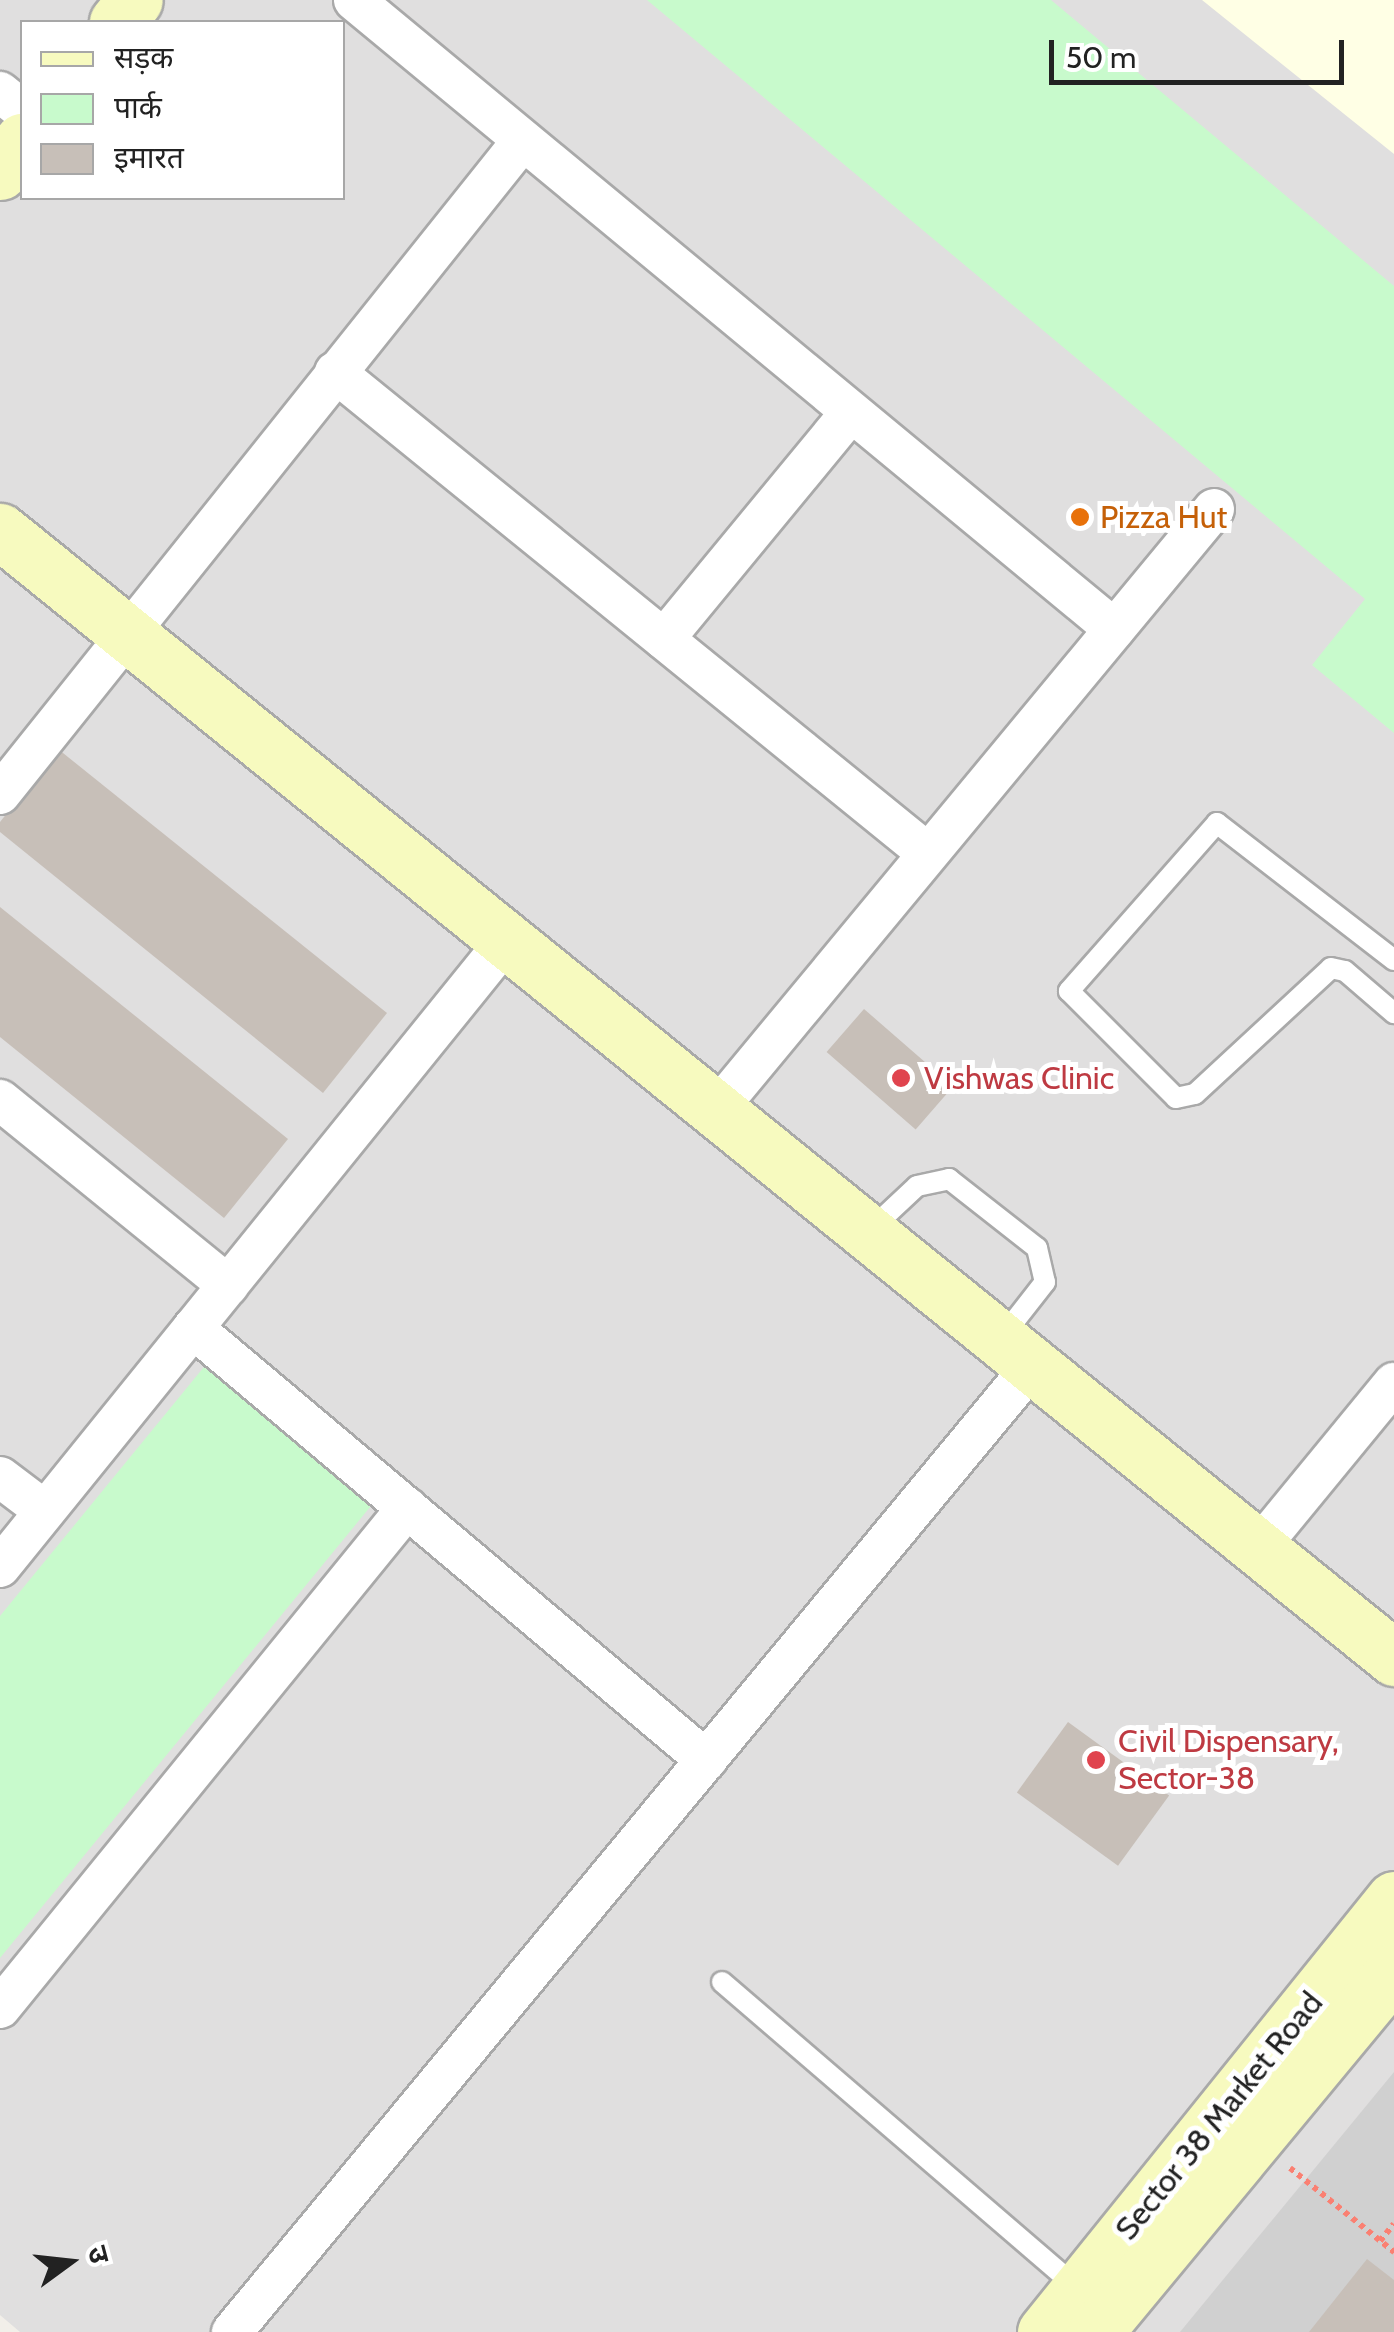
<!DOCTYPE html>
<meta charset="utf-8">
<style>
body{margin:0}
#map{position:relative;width:1394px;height:2332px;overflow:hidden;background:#f2efe9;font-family:Cabin,"Noto Sans Devanagari",sans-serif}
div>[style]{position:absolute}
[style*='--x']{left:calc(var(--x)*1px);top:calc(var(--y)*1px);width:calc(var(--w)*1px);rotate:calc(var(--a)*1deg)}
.residential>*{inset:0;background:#e0dfdf}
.education>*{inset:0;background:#ffffe5}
.religious>*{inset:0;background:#d0d0d0}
.park>*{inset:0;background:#c8facc}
.building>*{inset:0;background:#c7bfb8;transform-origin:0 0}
.path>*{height:6px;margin-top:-3px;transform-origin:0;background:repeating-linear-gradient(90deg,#fa8072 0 5px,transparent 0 10px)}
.roads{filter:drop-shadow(2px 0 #a9a9a9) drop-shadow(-2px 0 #a9a9a9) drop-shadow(0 2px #a9a9a9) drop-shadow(0 -2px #a9a9a9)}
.lane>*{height:20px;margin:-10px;padding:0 10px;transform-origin:10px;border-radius:10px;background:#fff}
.street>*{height:40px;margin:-20px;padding:0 20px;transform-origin:20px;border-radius:20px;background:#fff}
.secondary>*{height:55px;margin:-27.5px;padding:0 27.5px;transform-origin:27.5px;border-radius:27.5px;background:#f7fabf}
.dots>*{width:28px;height:28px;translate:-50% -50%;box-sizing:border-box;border:5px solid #fff;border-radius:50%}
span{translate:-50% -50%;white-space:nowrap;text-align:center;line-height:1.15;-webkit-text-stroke:10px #fff;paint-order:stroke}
.food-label{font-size:32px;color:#c56008}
.left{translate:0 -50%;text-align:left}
.health-label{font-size:32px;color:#be3a42}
.street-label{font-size:32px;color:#222}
.legend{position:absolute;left:20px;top:20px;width:325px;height:180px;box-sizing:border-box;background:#fff;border:2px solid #a7a7a7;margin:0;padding:12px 18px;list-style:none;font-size:30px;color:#222}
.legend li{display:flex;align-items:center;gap:20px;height:50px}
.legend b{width:50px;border:2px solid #a7a7a7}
.north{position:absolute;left:20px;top:2212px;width:100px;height:100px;-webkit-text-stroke:8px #fff;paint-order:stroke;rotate:75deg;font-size:28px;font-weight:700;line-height:40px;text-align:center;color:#222}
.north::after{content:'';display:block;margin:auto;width:35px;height:45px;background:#222;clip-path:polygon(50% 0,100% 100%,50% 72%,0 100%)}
.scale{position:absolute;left:1049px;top:40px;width:295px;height:45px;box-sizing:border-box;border:5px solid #222;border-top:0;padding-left:12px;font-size:30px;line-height:35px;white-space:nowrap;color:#222;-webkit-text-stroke:8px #fff;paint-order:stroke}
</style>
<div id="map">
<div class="residential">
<i style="clip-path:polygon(evenodd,0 0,1394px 0,1394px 2332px,20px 2332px,0 2315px,0 0,22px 22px,342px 22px,342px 198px,22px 198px,22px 22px)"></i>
</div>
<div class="education">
<i style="clip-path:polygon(1202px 0,1394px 0,1394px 154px)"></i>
</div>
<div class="religious">
<i style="clip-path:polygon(1394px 2072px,1394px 2332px,1180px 2332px)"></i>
</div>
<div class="park">
<i style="clip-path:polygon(647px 0,1051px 0,1394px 286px,1394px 733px,1312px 665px,1365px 599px)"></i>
<i style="clip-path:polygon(208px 1362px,375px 1501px,0 1958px,0 1616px)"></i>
</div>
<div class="building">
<i style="clip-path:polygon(58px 749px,387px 1013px,323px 1093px,0 832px,0 822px)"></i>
<i style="clip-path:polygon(0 907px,288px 1139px,224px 1218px,0 1037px)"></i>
<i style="left:864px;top:1009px;width:118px;height:57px;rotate:41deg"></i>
<i style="left:1068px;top:1722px;width:125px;height:87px;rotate:36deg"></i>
<i style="clip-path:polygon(1367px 2259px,1394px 2280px,1394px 2332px,1309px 2332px)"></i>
</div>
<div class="path">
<i style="--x:1290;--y:2168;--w:134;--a:38.9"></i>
<i style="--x:1380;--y:2241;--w:22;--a:-51"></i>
</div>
<div class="roads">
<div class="lane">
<i style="--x:1394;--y:960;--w:224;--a:-142.3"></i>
<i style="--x:1217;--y:823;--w:224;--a:131.4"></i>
<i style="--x:1069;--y:991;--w:151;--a:45"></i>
<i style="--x:1176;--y:1098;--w:19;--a:-12"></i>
<i style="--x:1195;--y:1094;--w:185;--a:-42.8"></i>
<i style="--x:1331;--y:968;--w:14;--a:12"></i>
<i style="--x:1345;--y:971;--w:65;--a:40.6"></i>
<i style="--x:870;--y:1230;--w:64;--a:-43.1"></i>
<i style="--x:917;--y:1186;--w:33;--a:-12"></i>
<i style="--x:949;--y:1179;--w:112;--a:38.1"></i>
<i style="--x:1037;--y:1248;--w:35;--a:77"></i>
<i style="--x:1045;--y:1282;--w:70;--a:128"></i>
<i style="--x:722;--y:1982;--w:469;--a:40.7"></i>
</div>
<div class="street">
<i style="--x:354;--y:0;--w:987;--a:39.61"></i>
<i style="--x:0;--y:92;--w:28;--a:39"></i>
<i style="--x:335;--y:372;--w:761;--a:39.08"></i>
<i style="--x:664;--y:639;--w:294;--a:-50.5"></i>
<i style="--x:0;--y:794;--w:837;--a:-51.35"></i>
<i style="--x:0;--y:1100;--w:294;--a:39.1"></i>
<i style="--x:717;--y:1109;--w:779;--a:-50.36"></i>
<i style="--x:193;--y:1328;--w:671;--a:40.1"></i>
<i style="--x:0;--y:1477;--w:56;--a:37.1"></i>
<i style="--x:1260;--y:1546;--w:211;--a:-50.6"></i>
<i style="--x:0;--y:1567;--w:806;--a:-51.04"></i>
<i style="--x:0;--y:2008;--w:645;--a:-50.85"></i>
<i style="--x:232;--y:2332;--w:1257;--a:-50.36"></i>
</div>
<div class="secondary">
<i style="--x:117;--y:22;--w:28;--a:-51"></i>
<i style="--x:0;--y:172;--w:38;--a:-55"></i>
<i style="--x:0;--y:531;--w:1793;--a:38.95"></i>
<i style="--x:1045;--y:2332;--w:556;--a:-51.13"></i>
<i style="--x:1095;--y:2332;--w:470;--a:-50.4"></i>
</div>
</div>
<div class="dots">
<i style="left:1080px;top:517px;background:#e8710a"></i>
<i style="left:901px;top:1078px;background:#e0444e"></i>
<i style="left:1096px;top:1760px;background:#e0444e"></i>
</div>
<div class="food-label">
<span class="left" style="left:1100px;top:517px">Pizza Hut</span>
</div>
<div class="health-label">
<span class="left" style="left:924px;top:1078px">Vishwas Clinic</span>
<span class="left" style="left:1118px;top:1760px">Civil Dispensary,<br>Sector-38</span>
</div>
<div class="street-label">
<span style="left:1219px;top:2116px;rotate:-51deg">Sector 38 Market Road</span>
</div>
<ul class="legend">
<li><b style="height:12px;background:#f7fabf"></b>सड़क</li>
<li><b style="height:28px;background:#c8facc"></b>पार्क</li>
<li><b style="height:28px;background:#c7bfb8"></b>इमारत</li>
</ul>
<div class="north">उ</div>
<div class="scale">50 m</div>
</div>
